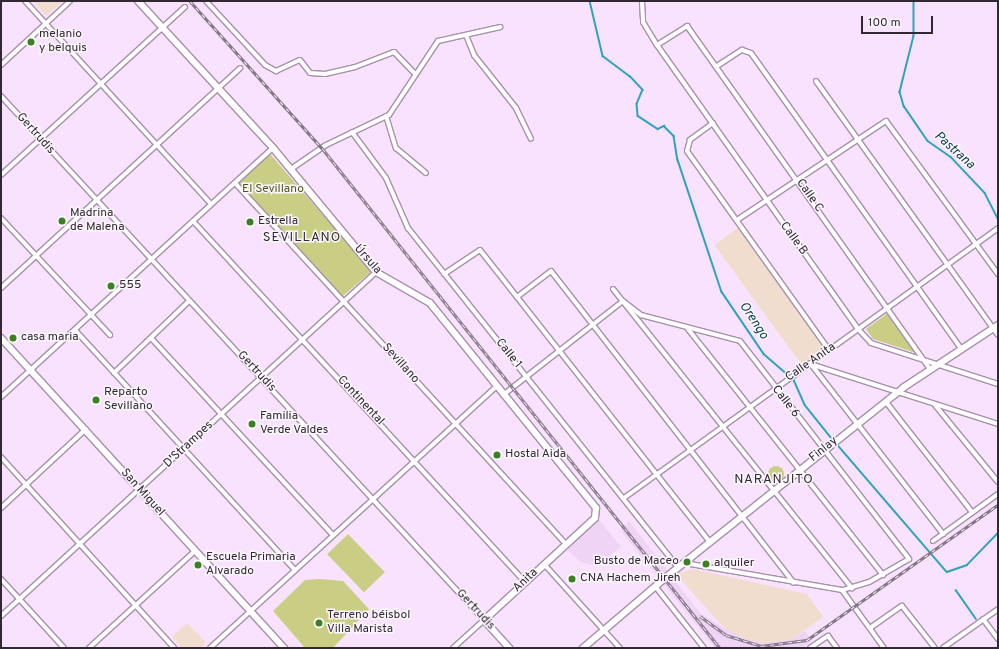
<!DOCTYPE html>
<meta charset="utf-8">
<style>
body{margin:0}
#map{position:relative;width:999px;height:649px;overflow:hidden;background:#f9e2fe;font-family:Overpass,sans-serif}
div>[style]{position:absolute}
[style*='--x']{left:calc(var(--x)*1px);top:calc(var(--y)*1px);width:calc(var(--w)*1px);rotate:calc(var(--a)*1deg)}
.built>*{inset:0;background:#efd4f6}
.industrial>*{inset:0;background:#f1ddce;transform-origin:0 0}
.green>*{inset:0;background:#c9ce84;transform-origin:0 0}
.round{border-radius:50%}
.stream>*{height:1.5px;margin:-0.75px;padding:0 0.75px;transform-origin:0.75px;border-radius:0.75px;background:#2fa3bc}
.roads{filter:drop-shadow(1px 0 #a691ab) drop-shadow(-1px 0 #a691ab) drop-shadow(0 1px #a691ab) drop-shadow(0 -1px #a691ab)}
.street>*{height:4px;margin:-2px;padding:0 2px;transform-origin:2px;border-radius:2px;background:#fff}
.secondary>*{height:6px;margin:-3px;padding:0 3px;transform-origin:3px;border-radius:3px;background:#fff}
.rail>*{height:3px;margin-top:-1.5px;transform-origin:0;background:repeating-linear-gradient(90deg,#fbf6fc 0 4.5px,#847587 0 9px);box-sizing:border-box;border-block:1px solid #847587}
.dots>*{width:11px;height:11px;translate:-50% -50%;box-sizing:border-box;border:2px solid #fbf6fc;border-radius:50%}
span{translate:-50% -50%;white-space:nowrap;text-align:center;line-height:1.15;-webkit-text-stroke:3px #fbf6fc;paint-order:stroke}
.poi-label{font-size:12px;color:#312833}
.left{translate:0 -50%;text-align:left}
.right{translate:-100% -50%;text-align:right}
.street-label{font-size:12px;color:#312833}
.park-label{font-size:12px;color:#515417}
.water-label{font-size:13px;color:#083c47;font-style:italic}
.neighbourhood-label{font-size:13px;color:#312833;letter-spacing:1px}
.frame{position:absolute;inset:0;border:2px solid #312833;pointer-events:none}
.scale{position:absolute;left:861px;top:16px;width:72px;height:18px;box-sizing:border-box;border:2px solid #312833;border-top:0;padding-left:5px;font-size:12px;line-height:14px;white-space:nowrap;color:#312833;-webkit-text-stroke:3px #fbf6fc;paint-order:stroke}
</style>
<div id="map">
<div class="built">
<i style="clip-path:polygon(599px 520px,621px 547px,597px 566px,581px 562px,567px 550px)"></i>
<i style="clip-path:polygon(629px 521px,700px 613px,724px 628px,791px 640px,805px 631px,812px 641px,802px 648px,715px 648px,620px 530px)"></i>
</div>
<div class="industrial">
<i style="clip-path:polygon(33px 1px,63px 1px,46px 16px)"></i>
<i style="left:738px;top:228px;width:149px;height:29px;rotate:54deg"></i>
<i style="clip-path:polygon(693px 569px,807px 594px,823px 617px,791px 640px,764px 643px,745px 639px,724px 628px,676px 574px)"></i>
<i style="clip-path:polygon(187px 623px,206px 642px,200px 648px,182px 648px,172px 637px)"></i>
</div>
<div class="green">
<i style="left:270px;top:154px;width:155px;height:43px;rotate:49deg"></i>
<i style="clip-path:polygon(888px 313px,916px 353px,873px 339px,866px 329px)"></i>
<i class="round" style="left:768px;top:466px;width:16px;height:16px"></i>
<i style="left:348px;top:534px;width:53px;height:29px;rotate:46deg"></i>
<i style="clip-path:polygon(320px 579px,343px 581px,369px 609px,333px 648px,305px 648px,273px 611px,305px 580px)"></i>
</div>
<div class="stream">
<i style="--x:590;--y:1;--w:57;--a:76.7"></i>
<i style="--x:603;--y:56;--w:34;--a:37"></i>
<i style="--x:630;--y:76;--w:19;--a:47"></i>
<i style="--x:643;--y:90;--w:15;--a:113"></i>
<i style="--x:637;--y:104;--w:12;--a:85"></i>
<i style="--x:638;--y:116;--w:24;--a:33"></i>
<i style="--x:658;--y:129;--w:7;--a:-27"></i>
<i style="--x:664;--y:126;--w:14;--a:45"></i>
<i style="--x:674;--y:136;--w:24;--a:81"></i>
<i style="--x:678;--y:160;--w:139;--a:71.6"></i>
<i style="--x:722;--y:292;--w:75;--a:55.9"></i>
<i style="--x:764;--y:354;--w:40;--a:41"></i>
<i style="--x:794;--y:380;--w:27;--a:66"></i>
<i style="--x:805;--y:405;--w:45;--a:51.3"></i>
<i style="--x:914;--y:1;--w:35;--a:90"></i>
<i style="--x:914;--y:36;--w:58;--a:104"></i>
<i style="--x:900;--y:92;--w:15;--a:74"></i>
<i style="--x:904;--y:106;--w:42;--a:55.6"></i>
<i style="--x:928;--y:141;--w:28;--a:35"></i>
<i style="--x:951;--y:157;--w:50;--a:46.6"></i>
<i style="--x:985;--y:193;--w:29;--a:63"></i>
<i style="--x:836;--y:443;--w:170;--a:49.3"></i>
<i style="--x:947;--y:572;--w:21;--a:-19"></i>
<i style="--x:967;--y:565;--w:45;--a:-45.9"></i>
<i style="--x:956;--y:590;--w:35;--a:55"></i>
</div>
<div class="roads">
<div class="street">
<i style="--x:25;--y:1;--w:275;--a:47.5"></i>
<i style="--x:206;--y:1;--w:87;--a:47.3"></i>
<i style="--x:265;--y:65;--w:13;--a:29"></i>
<i style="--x:276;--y:71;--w:26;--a:-25"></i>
<i style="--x:300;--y:60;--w:16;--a:52"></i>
<i style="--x:310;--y:73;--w:15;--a:4"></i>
<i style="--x:325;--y:74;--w:31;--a:-13"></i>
<i style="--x:355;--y:67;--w:42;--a:-21"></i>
<i style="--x:394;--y:52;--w:30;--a:46"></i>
<i style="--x:642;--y:1;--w:21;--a:87"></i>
<i style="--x:643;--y:22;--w:27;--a:59"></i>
<i style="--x:657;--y:45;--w:348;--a:54.7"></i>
<i style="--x:858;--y:329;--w:19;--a:47"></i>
<i style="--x:871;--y:343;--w:133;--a:17.9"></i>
<i style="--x:466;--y:35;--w:22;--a:68"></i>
<i style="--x:474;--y:55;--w:68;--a:51.6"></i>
<i style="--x:516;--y:108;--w:34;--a:64"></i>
<i style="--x:657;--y:45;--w:36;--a:-32"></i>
<i style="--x:687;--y:26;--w:419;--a:54.7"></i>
<i style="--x:1;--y:65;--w:94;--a:-42.8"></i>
<i style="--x:717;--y:66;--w:30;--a:-33"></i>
<i style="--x:742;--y:50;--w:9;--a:18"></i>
<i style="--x:751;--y:53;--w:362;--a:54.6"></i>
<i style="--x:816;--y:81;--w:312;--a:54.4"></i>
<i style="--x:1;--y:96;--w:713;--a:47.33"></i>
<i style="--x:484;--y:620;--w:42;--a:137.9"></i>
<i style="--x:386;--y:116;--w:34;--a:73"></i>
<i style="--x:396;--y:148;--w:39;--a:40"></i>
<i style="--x:713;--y:123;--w:29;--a:144"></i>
<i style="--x:690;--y:140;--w:11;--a:105"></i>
<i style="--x:687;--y:151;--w:244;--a:54.5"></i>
<i style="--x:352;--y:132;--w:57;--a:53.5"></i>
<i style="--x:386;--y:178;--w:55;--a:66.3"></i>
<i style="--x:408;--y:228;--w:434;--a:51.5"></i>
<i style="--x:291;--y:169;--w:42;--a:-34.4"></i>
<i style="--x:326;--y:145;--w:70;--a:-25.5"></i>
<i style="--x:389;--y:115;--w:89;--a:-56.5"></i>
<i style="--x:438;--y:41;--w:64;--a:-12.7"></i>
<i style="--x:1;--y:175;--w:249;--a:-42.4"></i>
<i style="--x:235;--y:183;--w:490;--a:47.5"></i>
<i style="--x:1;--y:218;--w:160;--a:47"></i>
<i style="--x:737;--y:220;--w:179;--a:-33.6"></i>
<i style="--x:886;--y:121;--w:190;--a:53.8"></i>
<i style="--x:193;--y:221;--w:490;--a:47.4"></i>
<i style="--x:444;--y:274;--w:43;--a:-33.7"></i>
<i style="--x:480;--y:250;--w:372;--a:51.8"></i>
<i style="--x:1;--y:288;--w:325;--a:-42.6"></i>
<i style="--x:613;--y:289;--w:383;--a:51.4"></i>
<i style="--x:517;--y:297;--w:43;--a:-37.4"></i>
<i style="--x:551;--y:271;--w:395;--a:52.1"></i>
<i style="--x:623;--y:301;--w:23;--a:38"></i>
<i style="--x:641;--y:315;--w:102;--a:14.7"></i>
<i style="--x:740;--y:341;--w:276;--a:52.2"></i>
<i style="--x:909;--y:559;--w:46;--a:150.1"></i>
<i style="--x:869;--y:582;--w:28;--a:163"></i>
<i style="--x:842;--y:590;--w:160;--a:-170.3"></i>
<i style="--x:688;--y:329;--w:314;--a:51.6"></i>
<i style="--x:75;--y:330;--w:326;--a:47.5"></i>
<i style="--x:151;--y:338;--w:268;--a:47.3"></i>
<i style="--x:810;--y:363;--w:217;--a:52.1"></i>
<i style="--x:810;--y:364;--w:197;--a:17.7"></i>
<i style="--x:114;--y:373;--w:104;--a:-43.8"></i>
<i style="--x:503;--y:395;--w:152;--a:-38.1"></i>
<i style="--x:1;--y:397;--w:369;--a:-42.5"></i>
<i style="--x:886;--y:402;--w:140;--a:52"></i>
<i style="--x:935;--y:405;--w:99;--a:50.7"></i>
<i style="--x:1;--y:457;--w:258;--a:47.8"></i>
<i style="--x:624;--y:498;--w:461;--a:-35.8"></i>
<i style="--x:1;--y:508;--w:116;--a:-42.9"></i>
<i style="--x:933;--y:541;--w:80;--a:-35.9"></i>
<i style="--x:544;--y:564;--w:113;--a:47.9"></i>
<i style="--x:1;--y:579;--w:93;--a:47.6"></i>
<i style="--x:655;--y:586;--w:79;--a:51.7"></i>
<i style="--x:842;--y:590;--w:72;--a:54.1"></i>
<i style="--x:1;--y:616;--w:509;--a:-42.53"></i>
<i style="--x:983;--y:619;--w:25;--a:53"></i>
<i style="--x:870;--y:628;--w:39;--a:-35"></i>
<i style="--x:902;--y:606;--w:53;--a:51.8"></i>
<i style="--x:89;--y:648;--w:144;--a:-42.5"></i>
<i style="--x:210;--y:648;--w:387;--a:-42.4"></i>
<i style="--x:810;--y:648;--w:22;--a:-34"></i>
<i style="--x:828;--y:636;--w:15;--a:53"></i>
<i style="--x:943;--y:648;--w:67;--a:-35.3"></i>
</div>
<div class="secondary">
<i style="--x:138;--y:1;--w:200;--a:47.4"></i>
<i style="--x:273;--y:148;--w:161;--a:50.3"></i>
<i style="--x:376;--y:272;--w:62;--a:29.9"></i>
<i style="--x:430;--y:303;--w:264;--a:51"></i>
<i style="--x:596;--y:508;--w:10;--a:96"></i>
<i style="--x:595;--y:518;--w:151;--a:137.4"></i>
<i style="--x:484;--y:620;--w:38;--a:48"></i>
<i style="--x:1;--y:338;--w:420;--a:47.6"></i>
<i style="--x:583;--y:648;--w:108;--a:-40.5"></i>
<i style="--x:665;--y:578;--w:306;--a:-38.6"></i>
<i style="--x:904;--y:387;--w:113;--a:-33.4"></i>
</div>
</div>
<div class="rail">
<i style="--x:190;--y:1;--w:198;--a:48.1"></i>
<i style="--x:322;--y:148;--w:639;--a:51.48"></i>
<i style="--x:700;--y:616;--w:32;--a:36"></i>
<i style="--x:726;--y:635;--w:37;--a:17"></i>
<i style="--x:761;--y:646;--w:46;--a:-7.4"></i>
<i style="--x:807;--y:640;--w:234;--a:-35.3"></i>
</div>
<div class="dots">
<i style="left:31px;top:42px;background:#3b8023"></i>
<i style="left:62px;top:221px;background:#3b8023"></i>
<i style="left:250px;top:222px;background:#3b8023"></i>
<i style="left:111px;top:286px;background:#3b8023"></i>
<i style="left:13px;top:338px;background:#3b8023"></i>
<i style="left:96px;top:400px;background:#3b8023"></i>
<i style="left:252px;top:424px;background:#3b8023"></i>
<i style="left:497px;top:455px;background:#3b8023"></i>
<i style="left:687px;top:562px;background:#3b8023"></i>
<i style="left:706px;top:564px;background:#3b8023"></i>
<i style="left:198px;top:565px;background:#3b8023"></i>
<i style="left:572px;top:579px;background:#3b8023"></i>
<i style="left:319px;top:623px;background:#3b8023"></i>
</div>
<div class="poi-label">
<span class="left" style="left:39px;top:42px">melanio<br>y belquis</span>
<span class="left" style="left:70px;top:221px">Madrina<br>de Malena</span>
<span class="left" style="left:258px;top:222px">Estrella</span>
<span class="left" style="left:119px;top:286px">555</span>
<span class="left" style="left:21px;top:338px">casa maria</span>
<span class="left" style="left:104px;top:400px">Reparto<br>Sevillano</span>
<span class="left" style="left:260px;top:424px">Familia<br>Verde Valdes</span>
<span class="left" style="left:505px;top:455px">Hostal Aida</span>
<span class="left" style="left:206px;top:565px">Escuela Primaria<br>Alvarado</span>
<span class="right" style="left:679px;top:562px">Busto de Maceo</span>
<span class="left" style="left:714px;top:564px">alquiler</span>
<span class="left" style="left:580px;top:579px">CNA Hachem Jireh</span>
<span class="left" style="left:327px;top:623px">Terreno béisbol<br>Villa Marista</span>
</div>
<div class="street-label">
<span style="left:35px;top:134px;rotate:48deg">Gertrudis</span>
<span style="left:809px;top:196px;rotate:55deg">Calle C</span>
<span style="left:793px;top:239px;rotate:54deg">Calle B</span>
<span style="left:367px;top:260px;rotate:48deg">Úrsula</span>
<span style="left:508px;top:354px;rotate:51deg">Calle 1</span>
<span style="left:811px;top:363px;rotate:-35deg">Calle Anita</span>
<span style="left:400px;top:364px;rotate:48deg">Sevillano</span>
<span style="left:256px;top:372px;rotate:47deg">Gertrudis</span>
<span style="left:360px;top:401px;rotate:47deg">Continental</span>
<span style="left:785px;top:402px;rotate:52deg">Calle 6</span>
<span style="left:189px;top:445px;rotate:-43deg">D'Strampes</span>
<span style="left:824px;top:450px;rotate:-39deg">Finlay</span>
<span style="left:142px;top:493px;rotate:48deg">San Miguel</span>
<span style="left:526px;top:581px;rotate:-43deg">Anita</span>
<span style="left:475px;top:610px;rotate:47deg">Gertrudis</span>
</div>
<div class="park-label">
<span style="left:273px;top:190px">El Sevillano</span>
</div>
<div class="water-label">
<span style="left:954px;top:151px;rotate:42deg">Pastrana</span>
<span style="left:753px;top:321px;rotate:57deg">Orengo</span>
</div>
<div class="neighbourhood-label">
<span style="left:302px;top:238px">SEVILLANO</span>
<span style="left:774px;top:480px">NARANJITO</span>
</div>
<div class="frame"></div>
<div class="scale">100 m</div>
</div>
